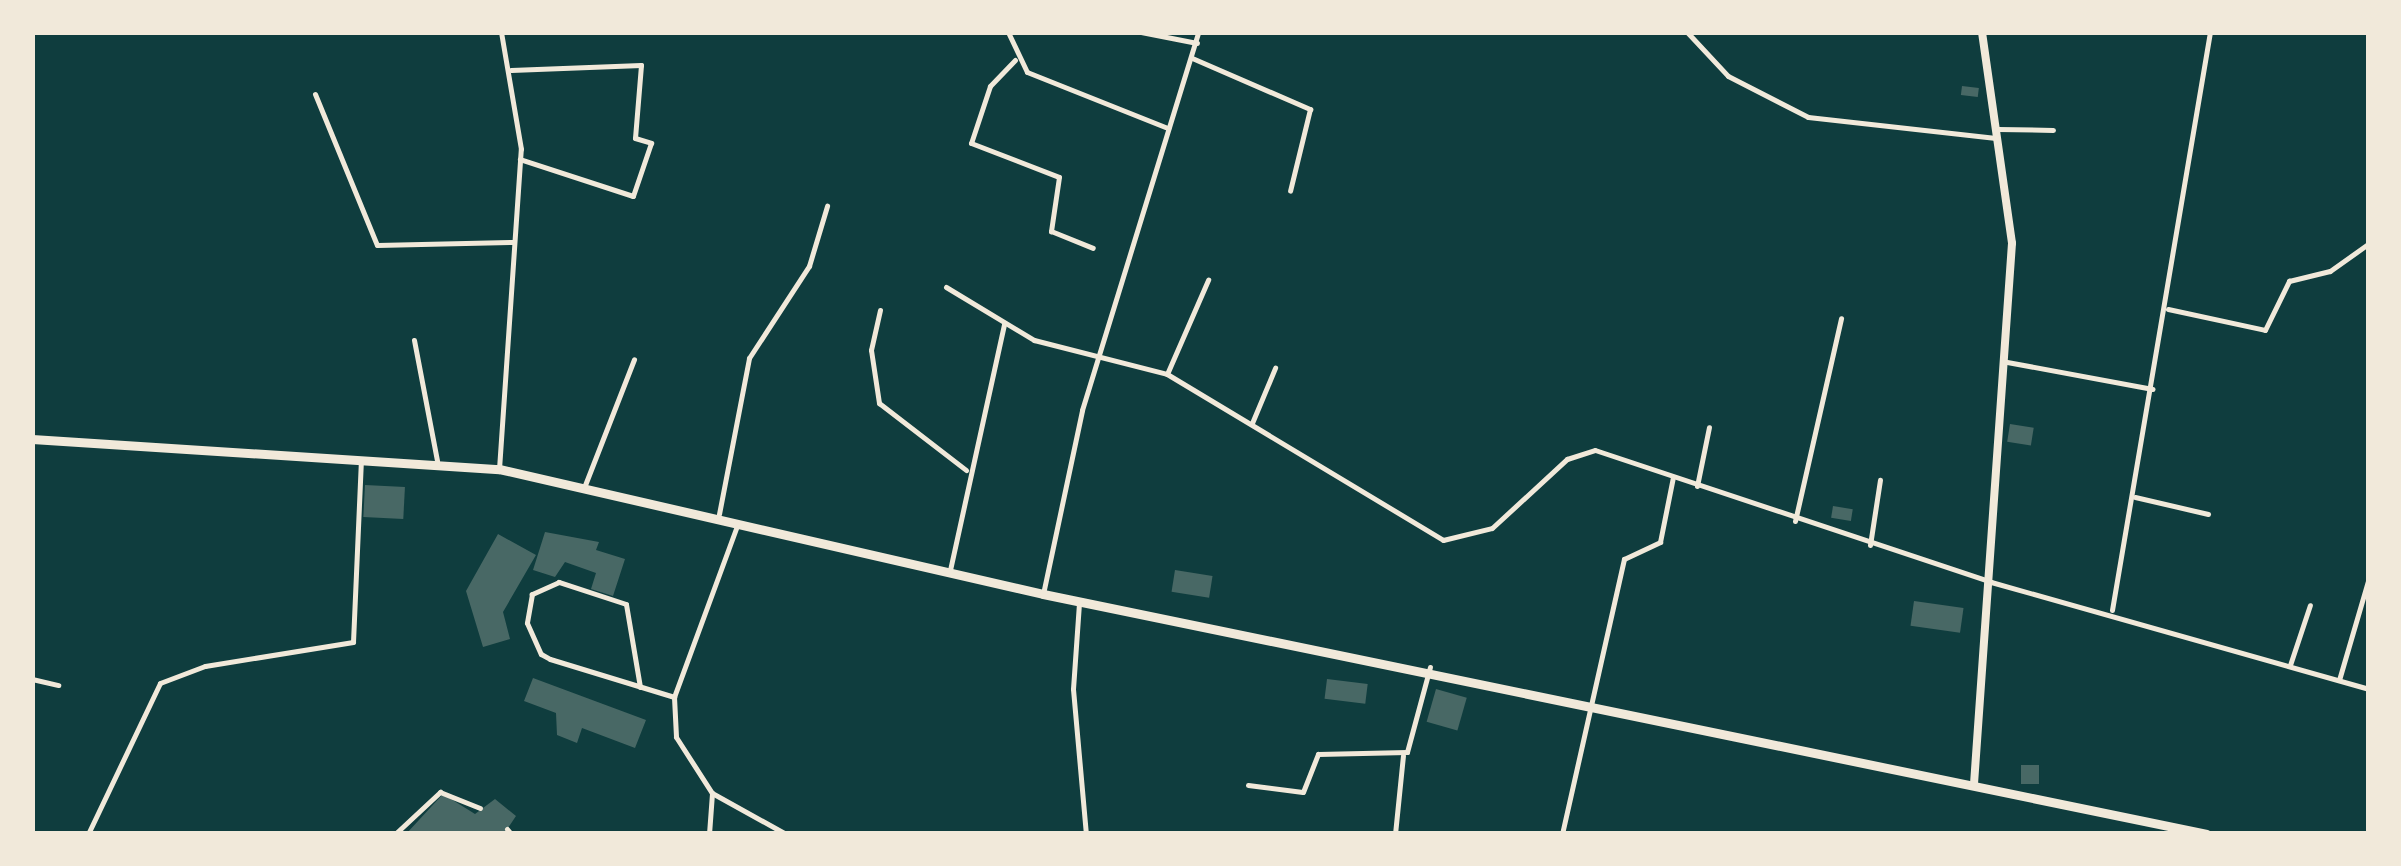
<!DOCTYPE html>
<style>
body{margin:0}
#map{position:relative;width:2401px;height:866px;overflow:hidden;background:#0f3d3e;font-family:"Varela Round",sans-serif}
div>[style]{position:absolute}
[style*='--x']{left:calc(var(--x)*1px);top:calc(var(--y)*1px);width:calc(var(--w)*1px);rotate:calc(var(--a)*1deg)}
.building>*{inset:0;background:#486865;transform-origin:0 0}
.minor>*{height:5px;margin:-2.5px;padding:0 2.5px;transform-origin:2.5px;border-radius:2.5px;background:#f1e9da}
.tertiary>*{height:8px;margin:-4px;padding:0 4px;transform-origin:4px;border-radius:4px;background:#f1e9da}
.trunk>*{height:9px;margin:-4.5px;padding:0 4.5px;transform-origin:4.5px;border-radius:4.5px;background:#f1e9da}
span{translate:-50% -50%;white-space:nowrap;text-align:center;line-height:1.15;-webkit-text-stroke:10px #f1e9da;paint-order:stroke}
.frame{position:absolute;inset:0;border:35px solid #f1e9da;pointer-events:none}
</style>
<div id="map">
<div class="building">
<i style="left:1962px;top:86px;width:17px;height:9px;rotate:7deg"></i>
<i style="left:2010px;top:424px;width:24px;height:18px;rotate:9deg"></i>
<i style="left:365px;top:485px;width:40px;height:32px;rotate:3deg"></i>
<i style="left:1833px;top:506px;width:20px;height:12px;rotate:9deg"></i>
<i style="clip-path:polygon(545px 532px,599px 542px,596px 550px,625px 559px,613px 596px,591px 589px,596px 573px,565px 562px,555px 577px,533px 570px)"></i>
<i style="clip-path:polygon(498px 534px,536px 555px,503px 612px,510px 639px,483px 647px,466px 591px)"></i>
<i style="left:1175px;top:570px;width:38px;height:22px;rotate:9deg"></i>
<i style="left:1914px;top:601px;width:50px;height:25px;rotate:8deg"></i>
<i style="clip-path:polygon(533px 678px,646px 720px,635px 748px,582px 728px,577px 743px,557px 735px,556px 713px,524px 701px)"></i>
<i style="left:1327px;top:679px;width:41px;height:20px;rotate:7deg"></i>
<i style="left:1436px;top:689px;width:32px;height:34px;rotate:16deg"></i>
<i style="left:2021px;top:765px;width:18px;height:19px"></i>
<i style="clip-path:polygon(443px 794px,475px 814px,495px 799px,516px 816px,504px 834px,406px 834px)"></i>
</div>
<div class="minor">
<i style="--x:1008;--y:32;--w:44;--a:64.6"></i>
<i style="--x:1027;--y:72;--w:152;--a:21.7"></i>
<i style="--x:1141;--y:32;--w:57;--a:11.1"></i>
<i style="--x:1687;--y:32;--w:60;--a:47"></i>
<i style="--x:1728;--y:76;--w:90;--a:27.1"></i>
<i style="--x:1808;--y:117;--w:189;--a:6.4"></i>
<i style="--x:1192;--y:58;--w:129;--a:23.4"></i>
<i style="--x:1310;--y:109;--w:84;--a:103.7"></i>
<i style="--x:1015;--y:60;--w:36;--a:134"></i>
<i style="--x:990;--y:86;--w:60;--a:108.4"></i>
<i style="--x:971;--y:143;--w:94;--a:21.1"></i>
<i style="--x:1059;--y:177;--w:55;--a:98.4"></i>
<i style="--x:1051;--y:231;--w:45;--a:22"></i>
<i style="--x:511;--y:70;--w:130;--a:-2.2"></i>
<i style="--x:641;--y:65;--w:73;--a:94.7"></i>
<i style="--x:635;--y:138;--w:17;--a:17"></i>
<i style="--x:651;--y:143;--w:56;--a:108.8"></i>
<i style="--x:633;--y:196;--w:119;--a:-161.9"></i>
<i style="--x:315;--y:94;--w:163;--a:67.7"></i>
<i style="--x:377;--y:245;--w:137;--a:-1.3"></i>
<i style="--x:1998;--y:129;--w:55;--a:1"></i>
<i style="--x:946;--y:287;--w:103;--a:31.1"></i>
<i style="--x:1034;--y:340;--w:137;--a:14.3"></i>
<i style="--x:1167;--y:374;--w:322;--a:31"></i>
<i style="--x:1443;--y:540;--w:50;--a:-13.8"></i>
<i style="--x:1492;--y:528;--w:102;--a:-42.6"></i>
<i style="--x:1567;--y:459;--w:29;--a:-18"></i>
<i style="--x:1595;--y:450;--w:417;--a:18.4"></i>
<i style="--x:1991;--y:582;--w:392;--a:15.8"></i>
<i style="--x:2168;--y:309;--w:99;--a:12.2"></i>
<i style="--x:2265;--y:330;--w:55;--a:-63.9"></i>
<i style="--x:2289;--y:281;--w:42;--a:-13.7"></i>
<i style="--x:2330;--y:271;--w:47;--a:-35.4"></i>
<i style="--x:880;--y:310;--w:41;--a:102.7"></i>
<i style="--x:871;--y:350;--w:54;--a:81.4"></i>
<i style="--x:879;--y:403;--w:110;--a:37.6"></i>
<i style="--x:414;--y:340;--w:123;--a:79.2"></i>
<i style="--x:2007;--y:362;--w:148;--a:10.5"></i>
<i style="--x:1167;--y:374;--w:103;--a:-66.4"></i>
<i style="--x:1252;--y:423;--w:60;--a:-67.3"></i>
<i style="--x:499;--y:469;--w:321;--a:-86.1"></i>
<i style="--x:521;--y:149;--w:119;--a:-99.7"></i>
<i style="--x:585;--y:485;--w:135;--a:-68.7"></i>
<i style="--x:1697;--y:486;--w:60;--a:-78.5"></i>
<i style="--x:2135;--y:497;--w:75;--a:13.1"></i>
<i style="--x:719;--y:514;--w:159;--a:-79.1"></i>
<i style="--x:749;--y:358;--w:110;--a:-56.9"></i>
<i style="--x:809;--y:266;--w:63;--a:-73.3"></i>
<i style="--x:1795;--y:521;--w:208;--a:-77.2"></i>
<i style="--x:738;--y:523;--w:185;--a:110.2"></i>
<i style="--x:674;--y:697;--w:40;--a:87.1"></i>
<i style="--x:676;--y:737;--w:67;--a:57.3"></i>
<i style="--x:712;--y:793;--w:85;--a:29"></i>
<i style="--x:1870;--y:545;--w:66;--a:-81.3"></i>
<i style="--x:950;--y:570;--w:252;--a:-77.6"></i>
<i style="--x:1043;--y:594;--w:188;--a:-78"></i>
<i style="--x:1082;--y:410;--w:395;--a:-72.9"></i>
<i style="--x:1079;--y:603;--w:86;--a:94"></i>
<i style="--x:1073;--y:689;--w:146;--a:84.9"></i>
<i style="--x:2112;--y:610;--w:586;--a:-80.38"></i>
<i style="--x:2290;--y:665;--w:63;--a:-71.6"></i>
<i style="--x:32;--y:679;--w:27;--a:13"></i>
<i style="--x:2339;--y:680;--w:103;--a:-73.7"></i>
<i style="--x:640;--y:687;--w:84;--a:-99.6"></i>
<i style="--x:626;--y:604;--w:71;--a:-161.8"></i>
<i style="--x:559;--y:582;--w:30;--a:156"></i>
<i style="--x:532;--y:594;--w:29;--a:100"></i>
<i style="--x:527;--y:623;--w:34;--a:66"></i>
<i style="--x:541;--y:654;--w:10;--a:29"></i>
<i style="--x:550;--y:659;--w:130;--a:17"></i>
<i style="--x:1248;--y:785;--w:55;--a:7.3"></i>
<i style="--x:1303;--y:792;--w:41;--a:-68.5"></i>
<i style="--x:1318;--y:754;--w:89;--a:-1.3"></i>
<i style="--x:1407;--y:752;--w:88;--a:-74.9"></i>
<i style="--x:507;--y:829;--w:6;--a:51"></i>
<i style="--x:88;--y:834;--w:167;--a:-64.5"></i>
<i style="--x:160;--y:683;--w:48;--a:-20.7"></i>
<i style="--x:205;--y:666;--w:150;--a:-9.2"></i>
<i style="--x:353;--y:642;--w:183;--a:-87.5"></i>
<i style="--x:395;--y:834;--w:62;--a:-43"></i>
<i style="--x:440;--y:792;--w:43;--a:21.8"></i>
<i style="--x:709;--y:834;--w:41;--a:-85.8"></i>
<i style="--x:1395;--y:834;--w:79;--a:-84.2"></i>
<i style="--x:1562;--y:834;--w:282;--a:-77.3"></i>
<i style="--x:1624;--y:559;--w:40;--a:-25"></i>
<i style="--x:1660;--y:542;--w:66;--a:-78.7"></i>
</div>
<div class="tertiary">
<i style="--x:1974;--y:784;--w:542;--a:-85.98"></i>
<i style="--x:2012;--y:243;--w:213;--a:-98.1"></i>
</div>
<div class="trunk">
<i style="--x:32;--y:439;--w:468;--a:3.7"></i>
<i style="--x:499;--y:469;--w:558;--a:12.94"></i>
<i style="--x:1043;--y:594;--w:1188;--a:11.65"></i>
</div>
<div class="frame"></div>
</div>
